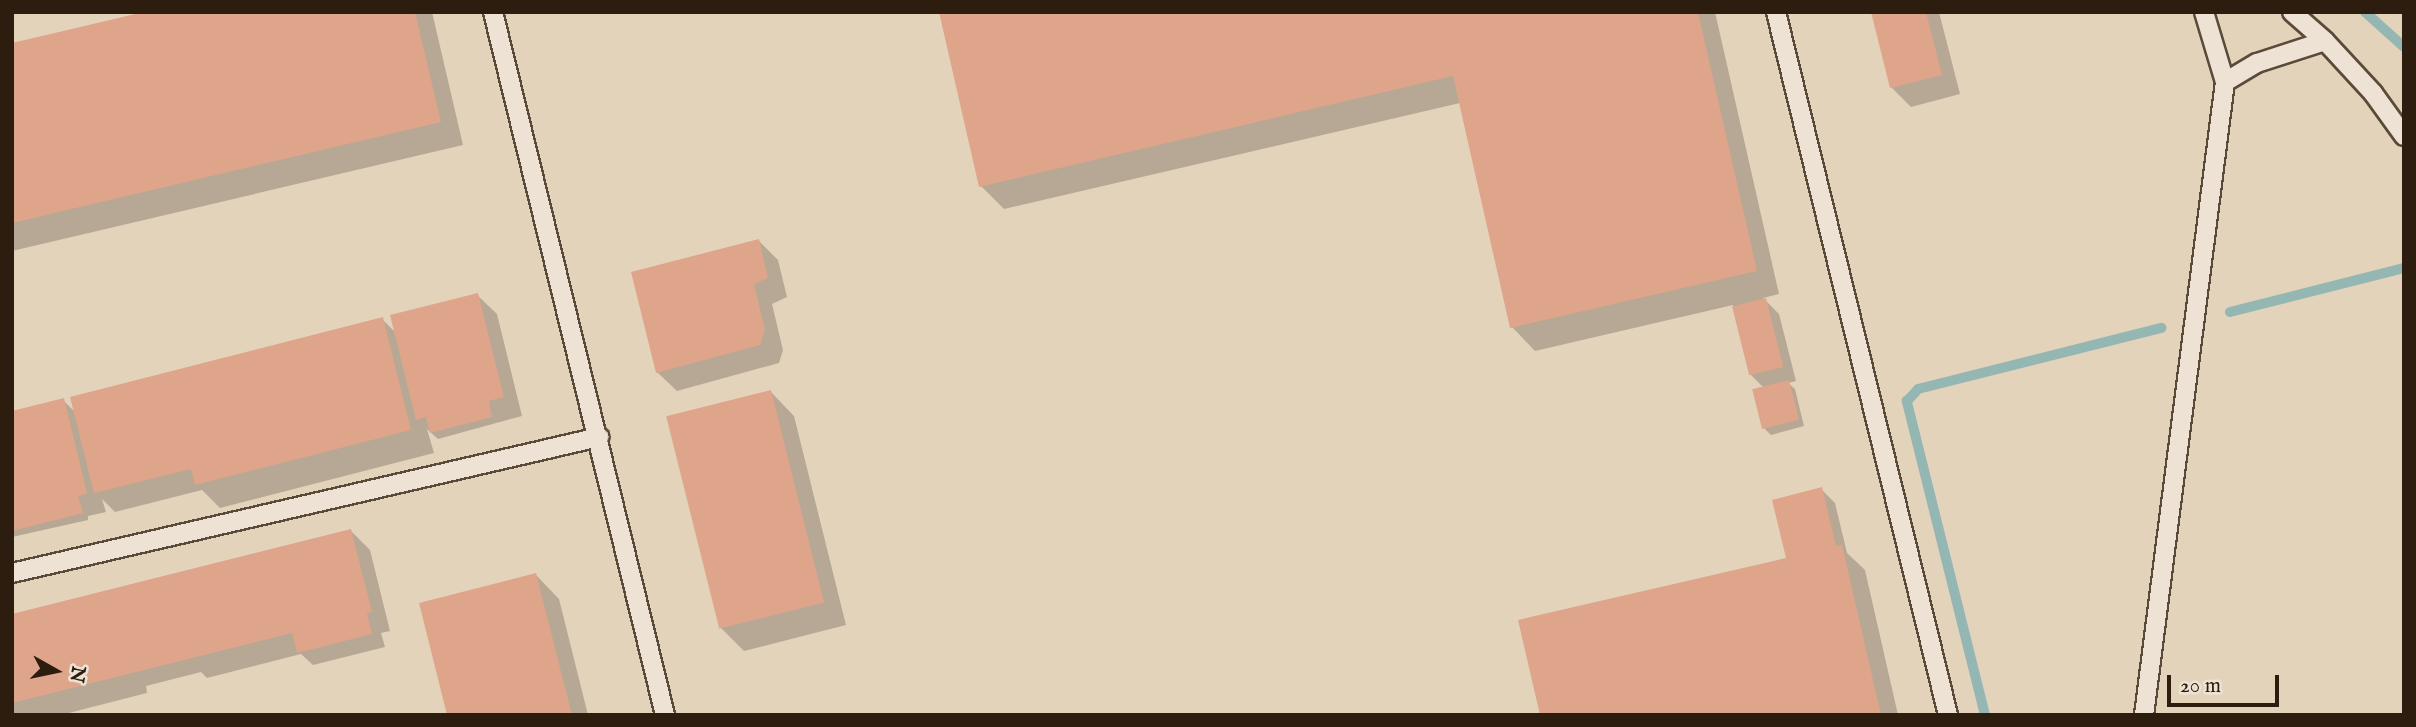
<!DOCTYPE html>
<style>
body{margin:0}
#map{position:relative;width:2416px;height:727px;overflow:hidden;background:#e4d3bb;font-family:"IM FELL English",serif}
div>[style]{position:absolute}
[style*='--x']{left:calc(var(--x)*1px);top:calc(var(--y)*1px);width:calc(var(--w)*1px);rotate:calc(var(--a)*1deg)}
.shadow>*{inset:0;background:#0003}
.stream>*{height:10px;margin:-5px;padding:0 5px;transform-origin:5px;border-radius:5px;background:#95b7b3}
.building>*{inset:0;background:#dea58a;transform-origin:0 0}
.roads{filter:drop-shadow(2px 0 #5a4a39) drop-shadow(-2px 0 #5a4a39) drop-shadow(0 2px #5a4a39) drop-shadow(0 -2px #5a4a39)}
.service>*{height:18px;margin:-9px;padding:0 9px;transform-origin:9px;border-radius:9px;background:#ede2d3}
span{translate:-50% -50%;white-space:nowrap;text-align:center;line-height:1.15;-webkit-text-stroke:7px #ede2d3;paint-order:stroke}
.frame{position:absolute;inset:0;border:14px solid #2c1d0e;pointer-events:none}
.north{position:absolute;left:21px;top:636px;width:70px;height:70px;-webkit-text-stroke:5px #ede2d3;paint-order:stroke;rotate:99deg;font-size:19px;font-weight:700;line-height:28px;text-align:center;color:#2c1d0e}
.north::after{content:'';display:block;margin:auto;width:24px;height:32px;background:#2c1d0e;clip-path:polygon(50% 0,100% 100%,50% 72%,0 100%)}
.scale{position:absolute;left:2167px;top:675px;width:112px;height:32px;box-sizing:border-box;border:4px solid #2c1d0e;border-top:0;padding-left:9px;font-size:21px;line-height:24px;white-space:nowrap;color:#2c1d0e;-webkit-text-stroke:5px #ede2d3;paint-order:stroke}
</style>
<div id="map">
<div class="shadow">
<i style="clip-path:polygon(152px 12px,432px 12px,463px 145px,12px 251px,12px 45px)"></i>
<i style="clip-path:polygon(941px 12px,1715px 12px,1779px 294px,1763px 298px,1779px 314px,1796px 381px,1788px 383px,1795px 389px,1804px 426px,1771px 435px,1764px 428px,1764px 388px,1751px 375px,1733px 305px,1535px 351px,1512px 327px,1460px 103px,1004px 209px,981px 186px)"></i>
<i style="clip-path:polygon(1873px 12px,1939px 12px,1960px 94px,1911px 107px,1892px 88px)"></i>
<i style="clip-path:polygon(759px 241px,778px 260px,787px 297px,772px 304px,783px 350px,779px 363px,677px 391px,657px 372px)"></i>
<i style="clip-path:polygon(477px 295px,497px 314px,522px 416px,438px 439px,427px 429px,434px 453px,220px 508px,202px 490px,115px 512px,102px 499px,106px 512px,88px 516px,88px 520px,12px 537px,12px 413px,63px 400px,76px 413px,382px 319px,396px 333px)"></i>
<i style="clip-path:polygon(771px 392px,794px 416px,846px 625px,744px 651px,721px 628px)"></i>
<i style="clip-path:polygon(1821px 489px,1835px 503px,1847px 553px,1865px 570px,1898px 715px,1541px 715px,1788px 559px)"></i>
<i style="clip-path:polygon(351px 531px,370px 550px,390px 631px,381px 633px,385px 647px,313px 665px,301px 654px,207px 678px,201px 672px,146px 686px,147px 693px,61px 715px,12px 715px,12px 617px)"></i>
<i style="clip-path:polygon(536px 575px,559px 599px,588px 715px,449px 715px)"></i>
</div>
<div class="stream">
<i style="--x:2365;--y:12;--w:52;--a:41.9"></i>
<i style="--x:2230;--y:312;--w:179;--a:-14.2"></i>
<i style="--x:1985;--y:715;--w:324;--a:-104"></i>
<i style="--x:1907;--y:401;--w:16;--a:-47"></i>
<i style="--x:1918;--y:389;--w:251;--a:-14.1"></i>
</div>
<div class="building">
<i style="clip-path:polygon(144px 12px,415px 12px,441px 122px,12px 223px,12px 43px)"></i>
<i style="clip-path:polygon(939px 12px,1698px 12px,1757px 271px,1510px 328px,1453px 76px,979px 187px)"></i>
<i style="clip-path:polygon(1871px 12px,1926px 12px,1942px 75px,1890px 88px)"></i>
<i style="clip-path:polygon(759px 239px,768px 278px,754px 284px,765px 330px,760px 345px,656px 373px,631px 272px)"></i>
<i style="clip-path:polygon(478px 293px,504px 397px,489px 401px,492px 417px,430px 433px,426px 417px,416px 420px,390px 315px)"></i>
<i style="left:1766px;top:298px;width:71px;height:35px;rotate:76deg"></i>
<i style="clip-path:polygon(383px 317px,411px 430px,195px 485px,191px 469px,94px 493px,70px 397px)"></i>
<i style="left:1789px;top:380px;width:41px;height:38px;rotate:76deg"></i>
<i style="left:771px;top:390px;width:219px;height:108px;rotate:76deg"></i>
<i style="clip-path:polygon(64px 398px,87px 493px,78px 496px,83px 513px,12px 531px,12px 411px)"></i>
<i style="clip-path:polygon(1822px 487px,1836px 546px,1842px 545px,1881px 715px,1540px 715px,1518px 620px,1786px 558px,1772px 500px)"></i>
<i style="clip-path:polygon(351px 529px,372px 612px,367px 613px,372px 634px,297px 653px,292px 633px,12px 703px,12px 614px)"></i>
<i style="clip-path:polygon(536px 573px,572px 715px,447px 715px,419px 603px)"></i>
</div>
<div class="roads">
<div class="service">
<i style="--x:493;--y:12;--w:724;--a:76.25"></i>
<i style="--x:1776;--y:12;--w:724;--a:76.25"></i>
<i style="--x:2204;--y:12;--w:73;--a:73.3"></i>
<i style="--x:2292;--y:12;--w:44;--a:41.3"></i>
<i style="--x:2325;--y:41;--w:71;--a:47.3"></i>
<i style="--x:2373;--y:93;--w:53;--a:54.2"></i>
<i style="--x:12;--y:573;--w:603;--a:-13.04"></i>
<i style="--x:2144;--y:715;--w:638;--a:-82.71"></i>
<i style="--x:2225;--y:82;--w:37;--a:-31"></i>
<i style="--x:2257;--y:63;--w:71;--a:-17.9"></i>
</div>
</div>
<div class="frame"></div>
<div class="north">N</div>
<div class="scale">20 m</div>
</div>
